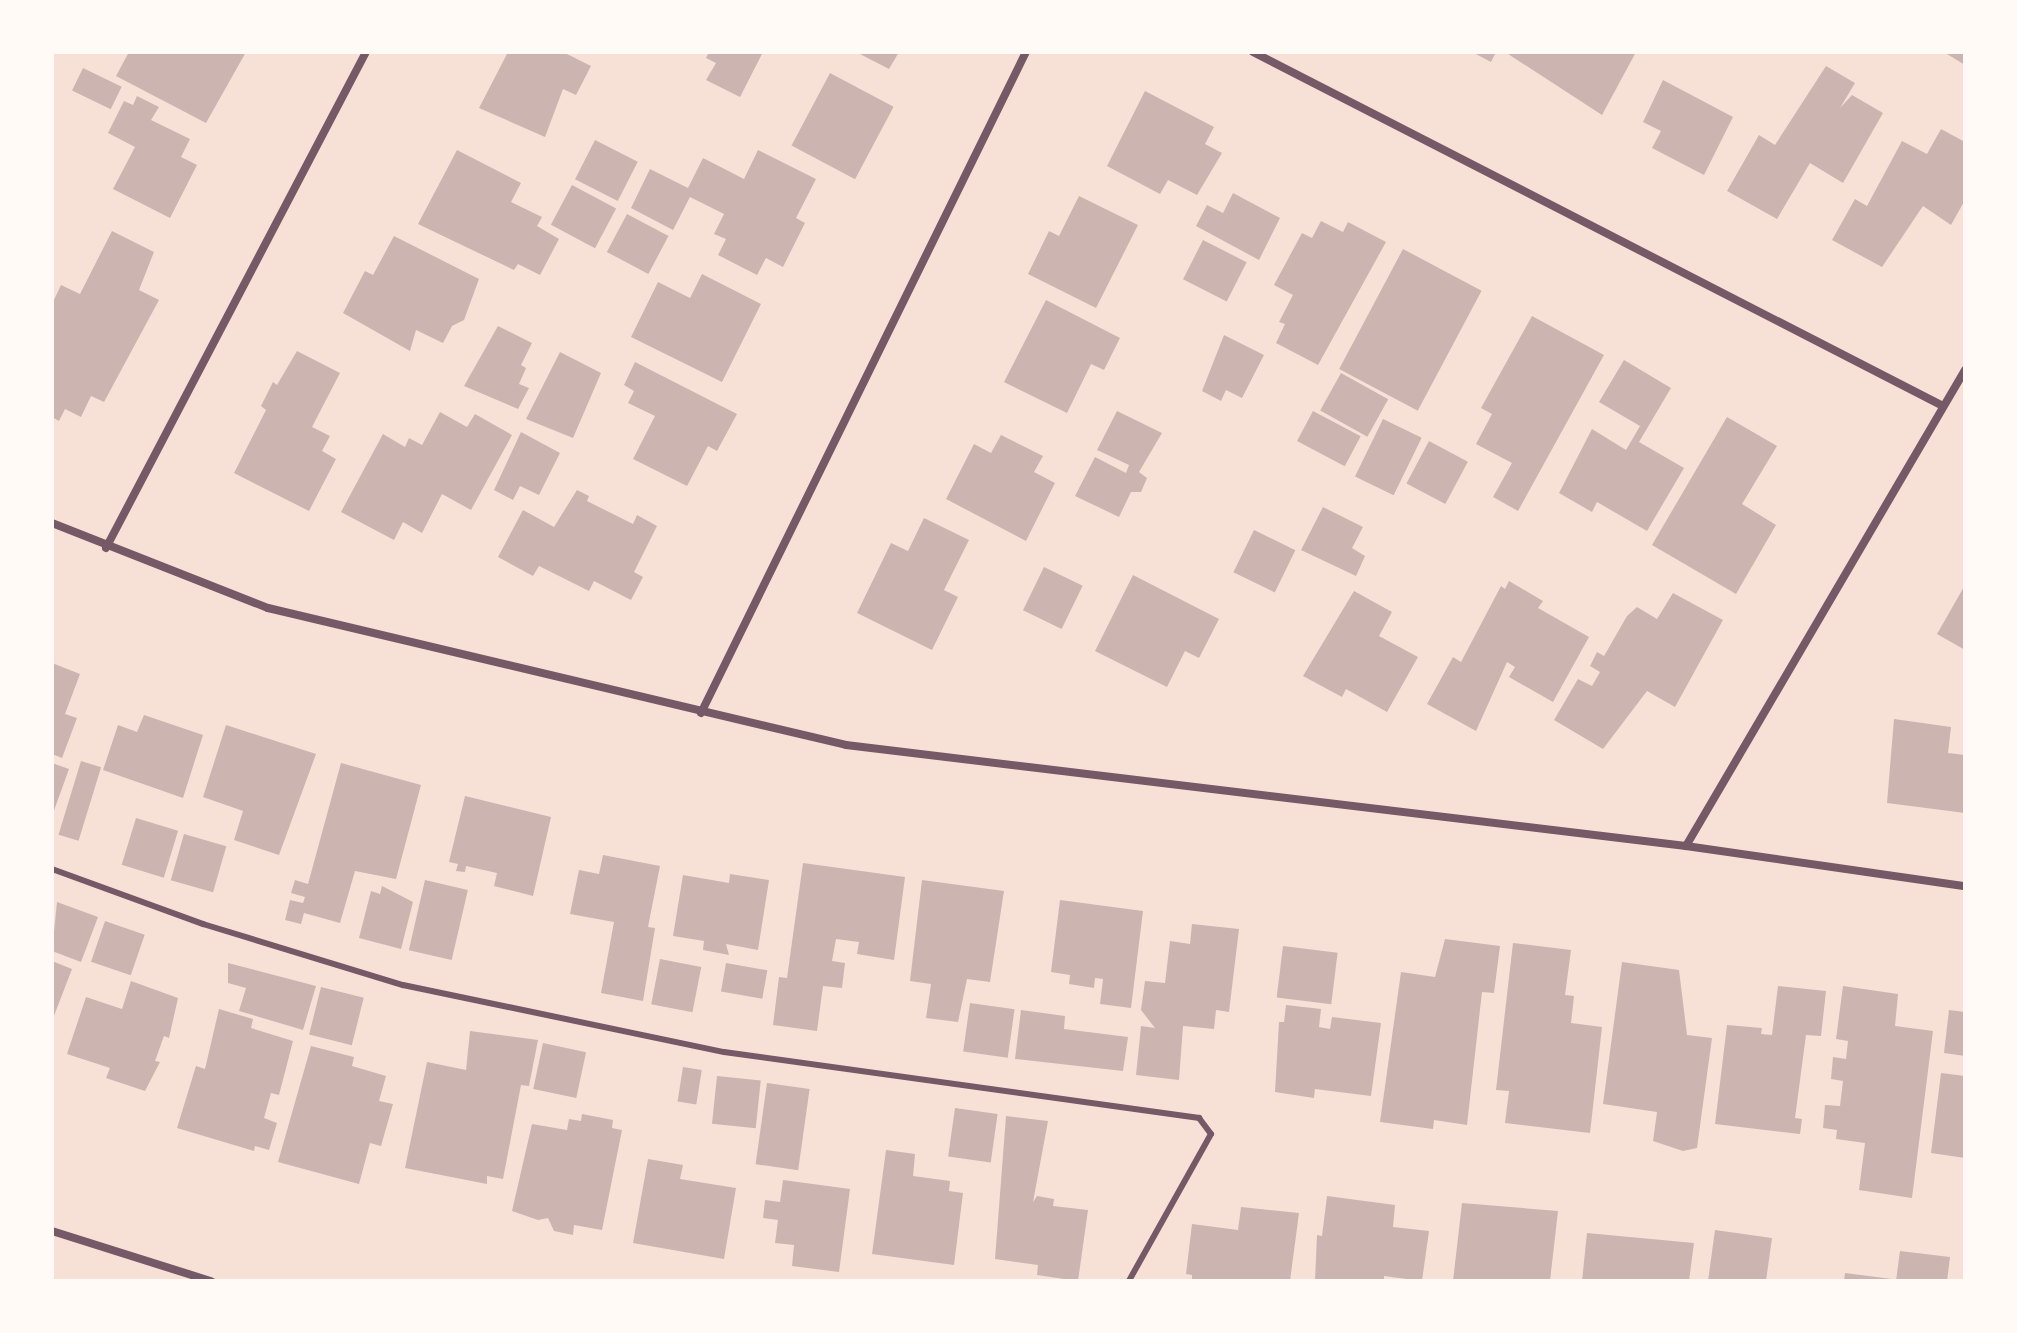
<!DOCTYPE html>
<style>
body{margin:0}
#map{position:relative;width:2017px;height:1333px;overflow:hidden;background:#f7e1d7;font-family:Montserrat,sans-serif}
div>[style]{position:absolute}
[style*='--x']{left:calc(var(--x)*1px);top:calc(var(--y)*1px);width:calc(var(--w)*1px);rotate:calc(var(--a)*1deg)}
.building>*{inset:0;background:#ccb4b1;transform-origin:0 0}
.service>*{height:6px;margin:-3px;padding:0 3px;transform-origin:3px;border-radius:3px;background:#755966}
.minor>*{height:8px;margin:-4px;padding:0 4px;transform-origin:4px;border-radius:4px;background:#755966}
span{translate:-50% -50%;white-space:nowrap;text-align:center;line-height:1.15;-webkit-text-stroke:6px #fffaf5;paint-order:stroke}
.frame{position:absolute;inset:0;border:54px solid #fffaf5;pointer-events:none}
</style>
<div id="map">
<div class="building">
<i style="clip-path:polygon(129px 52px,246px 52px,206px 123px,116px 76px)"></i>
<i style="clip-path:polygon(508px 52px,563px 52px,591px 66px,576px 95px,563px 89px,545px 137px,479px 108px)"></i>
<i style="clip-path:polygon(709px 52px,763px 52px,740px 97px,706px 80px,716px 63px,706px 58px)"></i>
<i style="clip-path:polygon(856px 52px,899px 52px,889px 69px)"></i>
<i style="clip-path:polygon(1472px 52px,1496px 52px,1491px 62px)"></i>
<i style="clip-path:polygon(1505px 52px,1636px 52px,1602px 115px)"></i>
<i style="clip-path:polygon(1948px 52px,1965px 52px,1965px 65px,1947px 54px)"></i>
<i style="clip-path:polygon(1826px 66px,1855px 83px,1840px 108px,1852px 95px,1883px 113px,1843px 183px,1810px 163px,1777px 219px,1727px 191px,1759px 135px,1775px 145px)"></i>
<i style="left:83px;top:68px;width:43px;height:25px;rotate:26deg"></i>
<i style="left:830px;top:73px;width:72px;height:82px;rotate:28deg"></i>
<i style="clip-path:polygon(1663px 80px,1733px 117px,1704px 175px,1652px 148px,1661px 131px,1643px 122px)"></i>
<i style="clip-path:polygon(1145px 91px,1214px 127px,1205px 144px,1222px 153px,1197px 195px,1168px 180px,1160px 194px,1107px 166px)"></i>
<i style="clip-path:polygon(137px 96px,159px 107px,151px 120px,190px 139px,181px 157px,197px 165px,170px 218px,113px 189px,135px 147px,108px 133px,124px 101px,133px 105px)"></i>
<i style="clip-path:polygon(1941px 129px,1965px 142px,1965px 200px,1951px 225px,1923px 206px,1882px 267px,1832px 240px,1855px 199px,1867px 206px,1902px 141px,1927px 154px)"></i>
<i style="left:595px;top:140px;width:48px;height:44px;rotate:27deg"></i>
<i style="clip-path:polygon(457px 150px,521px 183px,511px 202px,542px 217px,537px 226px,559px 239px,540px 275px,518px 264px,514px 270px,418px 224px)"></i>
<i style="clip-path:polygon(758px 150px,816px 179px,796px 218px,805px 223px,783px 267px,766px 258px,757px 275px,718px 255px,726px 239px,714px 234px,724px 214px,690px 197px,673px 230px,631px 208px,650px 169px,688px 188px,703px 158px,744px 179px)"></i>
<i style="left:572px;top:185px;width:50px;height:45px;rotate:28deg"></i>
<i style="clip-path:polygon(1233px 193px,1280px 218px,1259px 260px,1196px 226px,1207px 205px,1223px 213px)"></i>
<i style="clip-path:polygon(1079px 196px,1138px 225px,1096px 308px,1028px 274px,1049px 231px,1059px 236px)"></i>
<i style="left:627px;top:214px;width:47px;height:43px;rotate:28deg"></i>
<i style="clip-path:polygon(1321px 221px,1343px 232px,1348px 222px,1386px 242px,1318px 365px,1276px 343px,1285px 324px,1279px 322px,1293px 295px,1274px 285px,1302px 233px,1312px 238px)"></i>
<i style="clip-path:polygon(112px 231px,154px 252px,139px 290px,159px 300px,104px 402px,91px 396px,81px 417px,65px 409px,59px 421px,52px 417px,52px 304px,61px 285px,80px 294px)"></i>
<i style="clip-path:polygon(394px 236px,479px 279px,464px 320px,452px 326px,443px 343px,416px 330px,410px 351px,343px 313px,365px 271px,373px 275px)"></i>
<i style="left:1203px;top:240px;width:49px;height:44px;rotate:27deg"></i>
<i style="left:1403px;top:249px;width:89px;height:136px;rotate:28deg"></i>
<i style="clip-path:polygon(702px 274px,761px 304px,722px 382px,631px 337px,658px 282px,690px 298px)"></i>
<i style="clip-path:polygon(1046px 300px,1120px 338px,1104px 370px,1091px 364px,1067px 413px,1004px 382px)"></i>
<i style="clip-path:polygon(1532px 316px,1604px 355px,1518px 511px,1493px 497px,1512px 463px,1476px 444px,1492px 414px,1481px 408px)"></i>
<i style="clip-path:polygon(498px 326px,532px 343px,521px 365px,526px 368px,519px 384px,529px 388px,518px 409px,464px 386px)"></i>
<i style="clip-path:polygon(1224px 335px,1264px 355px,1242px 398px,1226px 390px,1221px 401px,1202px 391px)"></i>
<i style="clip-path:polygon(297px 351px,340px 373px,312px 427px,330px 436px,322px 451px,336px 459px,309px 511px,234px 473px,266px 410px,261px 406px,273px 382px,277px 385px)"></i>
<i style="clip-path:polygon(560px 352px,601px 373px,573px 438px,526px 419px)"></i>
<i style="clip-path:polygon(1624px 360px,1671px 388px,1639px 442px,1684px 468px,1647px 531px,1597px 502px,1592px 512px,1559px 493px,1592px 429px,1626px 450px,1640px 426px,1599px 402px)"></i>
<i style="clip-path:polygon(635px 362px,737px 414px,717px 451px,708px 446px,687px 486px,633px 459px,655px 416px,628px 403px,634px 391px,624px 385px)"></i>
<i style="left:1341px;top:373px;width:54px;height:43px;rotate:29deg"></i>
<i style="clip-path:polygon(1117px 411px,1162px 433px,1139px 472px,1147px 478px,1141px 492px,1131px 492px,1119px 517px,1075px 496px,1095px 457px,1126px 473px,1129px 465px,1097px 450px)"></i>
<i style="left:1313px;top:411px;width:54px;height:34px;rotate:28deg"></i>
<i style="clip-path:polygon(440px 412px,467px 427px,475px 414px,512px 435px,471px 510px,442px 494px,422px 533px,403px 522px,394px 540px,341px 512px,383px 434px,405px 447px,409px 438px,422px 445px)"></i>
<i style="clip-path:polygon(1727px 417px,1777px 446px,1742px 504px,1776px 525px,1736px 594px,1652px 545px)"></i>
<i style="left:1383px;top:419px;width:43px;height:64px;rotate:26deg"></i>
<i style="clip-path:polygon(521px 432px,560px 453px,539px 495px,520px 486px,513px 500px,494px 490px)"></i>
<i style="clip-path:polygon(1001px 435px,1043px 456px,1034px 472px,1055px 483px,1026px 541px,946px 499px,974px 444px,991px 453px)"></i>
<i style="left:1429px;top:441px;width:44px;height:48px;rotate:28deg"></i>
<i style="clip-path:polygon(577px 490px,589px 496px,587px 501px,633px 524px,637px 515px,657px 526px,634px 572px,643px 577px,631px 600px,594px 581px,589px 591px,539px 566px,533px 576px,498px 557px,523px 510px,554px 527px)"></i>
<i style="clip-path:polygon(1323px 507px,1363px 527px,1352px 548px,1365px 556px,1356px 576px,1301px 550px)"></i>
<i style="clip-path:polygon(924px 518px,969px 540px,944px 590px,958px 597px,932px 650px,857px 613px,891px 543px,908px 551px)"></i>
<i style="left:1254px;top:530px;width:46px;height:47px;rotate:26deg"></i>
<i style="left:1044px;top:567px;width:43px;height:48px;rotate:26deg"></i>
<i style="clip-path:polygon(1133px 575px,1219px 619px,1199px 658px,1185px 651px,1167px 687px,1095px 651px)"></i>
<i style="clip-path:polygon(1509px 581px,1543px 601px,1538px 608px,1589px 637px,1553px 702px,1509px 677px,1515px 667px,1507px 662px,1476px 731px,1427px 704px,1453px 657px,1461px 662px,1501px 586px,1505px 589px)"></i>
<i style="clip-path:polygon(1965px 585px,1965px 650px,1937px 634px)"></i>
<i style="clip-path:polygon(1354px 591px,1392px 612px,1379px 636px,1418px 657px,1387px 712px,1346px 689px,1342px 697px,1303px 676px)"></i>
<i style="clip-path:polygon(1673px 593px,1723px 620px,1675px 707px,1647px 691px,1603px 749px,1554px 720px,1578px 679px,1592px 686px,1600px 672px,1590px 666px,1597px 652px,1604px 656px,1627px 616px,1637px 607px,1657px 619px)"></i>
<i style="clip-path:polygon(52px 663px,80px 674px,65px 714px,77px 718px,62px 758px,52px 754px)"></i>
<i style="clip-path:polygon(144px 715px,203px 735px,183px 798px,103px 770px,118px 725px,137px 732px)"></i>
<i style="clip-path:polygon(1894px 719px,1951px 727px,1948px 753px,1965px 755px,1965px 813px,1887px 803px)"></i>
<i style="clip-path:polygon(226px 725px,316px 754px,279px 855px,234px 840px,243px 811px,203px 797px)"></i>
<i style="left:81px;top:761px;width:21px;height:77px;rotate:17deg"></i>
<i style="clip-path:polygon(52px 763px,69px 769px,52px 816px)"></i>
<i style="clip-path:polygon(341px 763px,421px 785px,396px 879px,355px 871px,340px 923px,304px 913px,301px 924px,285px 920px,290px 900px,303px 903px,305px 897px,291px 893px,295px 880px,308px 884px)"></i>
<i style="clip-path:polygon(465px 796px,551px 817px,533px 896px,494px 886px,497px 873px,466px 866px,465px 872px,456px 871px,458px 864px,449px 862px)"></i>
<i style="left:136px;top:818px;width:44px;height:49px;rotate:17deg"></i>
<i style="left:184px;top:834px;width:44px;height:48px;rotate:16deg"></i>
<i style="clip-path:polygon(603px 855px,660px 866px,648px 927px,655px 928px,643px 1001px,601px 993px,614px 922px,570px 914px,579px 870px,599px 874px)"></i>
<i style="clip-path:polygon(803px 863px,905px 877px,894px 960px,857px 954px,859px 942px,836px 939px,832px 961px,845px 963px,842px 988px,823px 986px,817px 1031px,773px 1025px,779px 977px,787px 978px)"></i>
<i style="clip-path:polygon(730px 874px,769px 880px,758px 950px,726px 944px,729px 955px,703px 950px,704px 941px,673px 936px,683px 875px,729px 883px)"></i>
<i style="left:425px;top:880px;width:44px;height:72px;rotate:13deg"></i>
<i style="clip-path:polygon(922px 880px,1004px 891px,990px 982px,967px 979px,958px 1022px,926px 1018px,931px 984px,910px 981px)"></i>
<i style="clip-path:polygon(382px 886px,413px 902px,401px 949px,359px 938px,371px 891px,380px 894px)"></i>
<i style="clip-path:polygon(1060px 900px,1143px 911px,1131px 1008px,1100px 1004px,1103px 979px,1095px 978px,1094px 988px,1069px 984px,1070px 975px,1051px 972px)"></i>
<i style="clip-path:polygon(57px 902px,98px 917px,81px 962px,52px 951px)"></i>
<i style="left:105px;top:921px;width:42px;height:43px;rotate:19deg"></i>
<i style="clip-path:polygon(1192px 924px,1239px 929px,1229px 1012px,1216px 1010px,1214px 1029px,1183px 1026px,1179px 1080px,1136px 1075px,1141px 1026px,1155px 1028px,1141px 1010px,1145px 981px,1165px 983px,1170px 941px,1190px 944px)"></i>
<i style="clip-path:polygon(1445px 939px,1500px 946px,1494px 993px,1482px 992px,1467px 1125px,1434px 1120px,1433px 1129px,1380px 1122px,1401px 972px,1435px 977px)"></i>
<i style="clip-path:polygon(1513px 943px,1571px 950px,1565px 995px,1574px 996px,1571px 1023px,1602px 1027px,1590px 1133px,1505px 1123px,1509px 1091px,1496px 1090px)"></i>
<i style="left:1283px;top:946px;width:55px;height:52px;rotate:7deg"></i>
<i style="left:660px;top:959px;width:42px;height:46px;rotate:11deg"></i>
<i style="clip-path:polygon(52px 961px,72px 969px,52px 1021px)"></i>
<i style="clip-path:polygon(1622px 962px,1679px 970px,1687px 1035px,1712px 1038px,1697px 1148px,1683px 1151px,1653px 1141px,1657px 1112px,1603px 1104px)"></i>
<i style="clip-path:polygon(228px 963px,316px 986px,303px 1030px,239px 1011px,246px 988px,228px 983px)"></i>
<i style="left:726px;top:963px;width:42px;height:29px;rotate:10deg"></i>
<i style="clip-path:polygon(131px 981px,178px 998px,169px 1038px,164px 1036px,155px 1061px,160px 1062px,145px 1091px,106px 1078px,110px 1068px,67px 1054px,86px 997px,122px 1009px)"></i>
<i style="clip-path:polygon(1778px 986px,1826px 991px,1821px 1036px,1806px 1035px,1795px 1118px,1802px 1119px,1800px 1134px,1715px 1124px,1727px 1025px,1762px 1028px,1761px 1034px,1772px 1035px)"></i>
<i style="clip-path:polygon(1843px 986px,1898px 994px,1895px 1026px,1933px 1031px,1912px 1198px,1859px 1190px,1865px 1143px,1836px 1139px,1837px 1130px,1823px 1128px,1825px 1105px,1840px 1106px,1843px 1081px,1831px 1079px,1833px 1057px,1846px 1059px,1848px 1041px,1836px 1039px)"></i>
<i style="left:321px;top:987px;width:44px;height:49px;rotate:14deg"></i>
<i style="left:970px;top:1003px;width:45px;height:49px;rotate:8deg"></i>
<i style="clip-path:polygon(1286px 1005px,1321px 1009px,1319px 1027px,1330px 1029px,1332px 1017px,1381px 1023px,1371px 1096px,1315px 1089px,1314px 1098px,1275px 1092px,1279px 1022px,1284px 1022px)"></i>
<i style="clip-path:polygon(219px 1009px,253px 1019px,251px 1028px,293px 1041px,279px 1095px,271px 1093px,264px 1118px,277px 1123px,269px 1150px,255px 1146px,254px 1151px,177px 1128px,196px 1066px,205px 1069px)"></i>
<i style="clip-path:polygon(1021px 1010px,1065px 1016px,1064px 1029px,1128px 1037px,1123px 1071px,1015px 1059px)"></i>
<i style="clip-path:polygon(1949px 1010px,1965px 1012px,1965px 1056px,1944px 1053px)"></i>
<i style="clip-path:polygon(470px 1031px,538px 1040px,529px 1086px,521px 1085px,503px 1179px,487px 1176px,487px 1184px,405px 1168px,427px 1062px,466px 1070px)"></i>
<i style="left:543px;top:1043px;width:44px;height:47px;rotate:12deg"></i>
<i style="clip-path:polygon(311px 1046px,354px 1057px,352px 1066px,386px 1076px,379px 1101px,393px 1104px,381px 1146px,370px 1143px,359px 1184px,278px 1162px)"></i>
<i style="left:683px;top:1067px;width:19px;height:35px;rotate:9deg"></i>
<i style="clip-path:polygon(1941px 1073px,1965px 1076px,1965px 1158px,1931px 1153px)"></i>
<i style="left:717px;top:1076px;width:44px;height:48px;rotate:6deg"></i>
<i style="left:767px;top:1083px;width:43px;height:82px;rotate:8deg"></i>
<i style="left:955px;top:1108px;width:43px;height:49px;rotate:8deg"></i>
<i style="clip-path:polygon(582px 1114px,613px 1120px,612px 1128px,622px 1130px,602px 1230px,574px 1225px,573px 1235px,554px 1231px,548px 1218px,538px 1220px,512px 1211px,532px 1124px,567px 1130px,569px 1119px,581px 1121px)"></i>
<i style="clip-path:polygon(1006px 1116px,1048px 1121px,1033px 1202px,1037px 1196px,1054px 1199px,1053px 1206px,1088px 1210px,1078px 1281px,1037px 1275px,1038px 1265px,995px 1259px)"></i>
<i style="clip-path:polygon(886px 1150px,915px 1154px,913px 1176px,950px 1181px,949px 1191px,963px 1193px,954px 1265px,872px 1254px)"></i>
<i style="clip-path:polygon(648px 1159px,683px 1165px,680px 1179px,736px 1188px,724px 1259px,633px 1243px)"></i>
<i style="clip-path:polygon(783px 1180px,850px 1189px,839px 1272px,792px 1266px,794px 1245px,775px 1243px,778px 1220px,763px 1218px,765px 1200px,780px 1202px)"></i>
<i style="clip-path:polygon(1327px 1196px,1395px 1205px,1393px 1227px,1429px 1231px,1422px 1281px,1384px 1276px,1384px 1281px,1315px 1281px,1317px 1235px,1322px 1236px)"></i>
<i style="clip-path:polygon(1462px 1203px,1558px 1211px,1550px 1281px,1453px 1281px)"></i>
<i style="clip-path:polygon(1241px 1207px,1299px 1213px,1290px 1281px,1192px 1281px,1192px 1275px,1186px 1274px,1192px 1224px,1238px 1230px)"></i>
<i style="clip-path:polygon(1715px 1230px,1772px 1238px,1766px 1281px,1708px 1281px)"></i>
<i style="clip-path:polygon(1587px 1233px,1694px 1243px,1689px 1281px,1582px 1281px)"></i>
<i style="clip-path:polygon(1900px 1251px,1950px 1257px,1947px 1281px,1896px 1281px)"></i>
<i style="clip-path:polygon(1845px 1273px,1892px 1279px,1892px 1281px,1844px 1281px)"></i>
</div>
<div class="service">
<i style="--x:52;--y:869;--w:161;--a:20"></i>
<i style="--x:203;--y:924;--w:209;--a:17"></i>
<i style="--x:403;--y:985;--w:328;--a:11.8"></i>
<i style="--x:724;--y:1052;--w:480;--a:7.9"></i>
<i style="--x:1199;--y:1118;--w:20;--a:53"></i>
<i style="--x:1211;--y:1134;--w:168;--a:119.2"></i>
</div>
<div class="minor">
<i style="--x:1253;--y:52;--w:773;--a:27.16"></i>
<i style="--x:52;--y:523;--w:232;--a:21.5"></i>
<i style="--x:268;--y:608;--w:594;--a:13.33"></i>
<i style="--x:846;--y:745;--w:846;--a:6.86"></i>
<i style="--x:1686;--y:846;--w:282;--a:8.2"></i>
<i style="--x:106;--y:548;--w:560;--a:-62.34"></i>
<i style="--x:701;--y:713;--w:737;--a:-63.82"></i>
<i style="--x:1686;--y:846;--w:552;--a:-59.62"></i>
<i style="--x:52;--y:1231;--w:167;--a:17.5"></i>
</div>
<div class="frame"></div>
</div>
